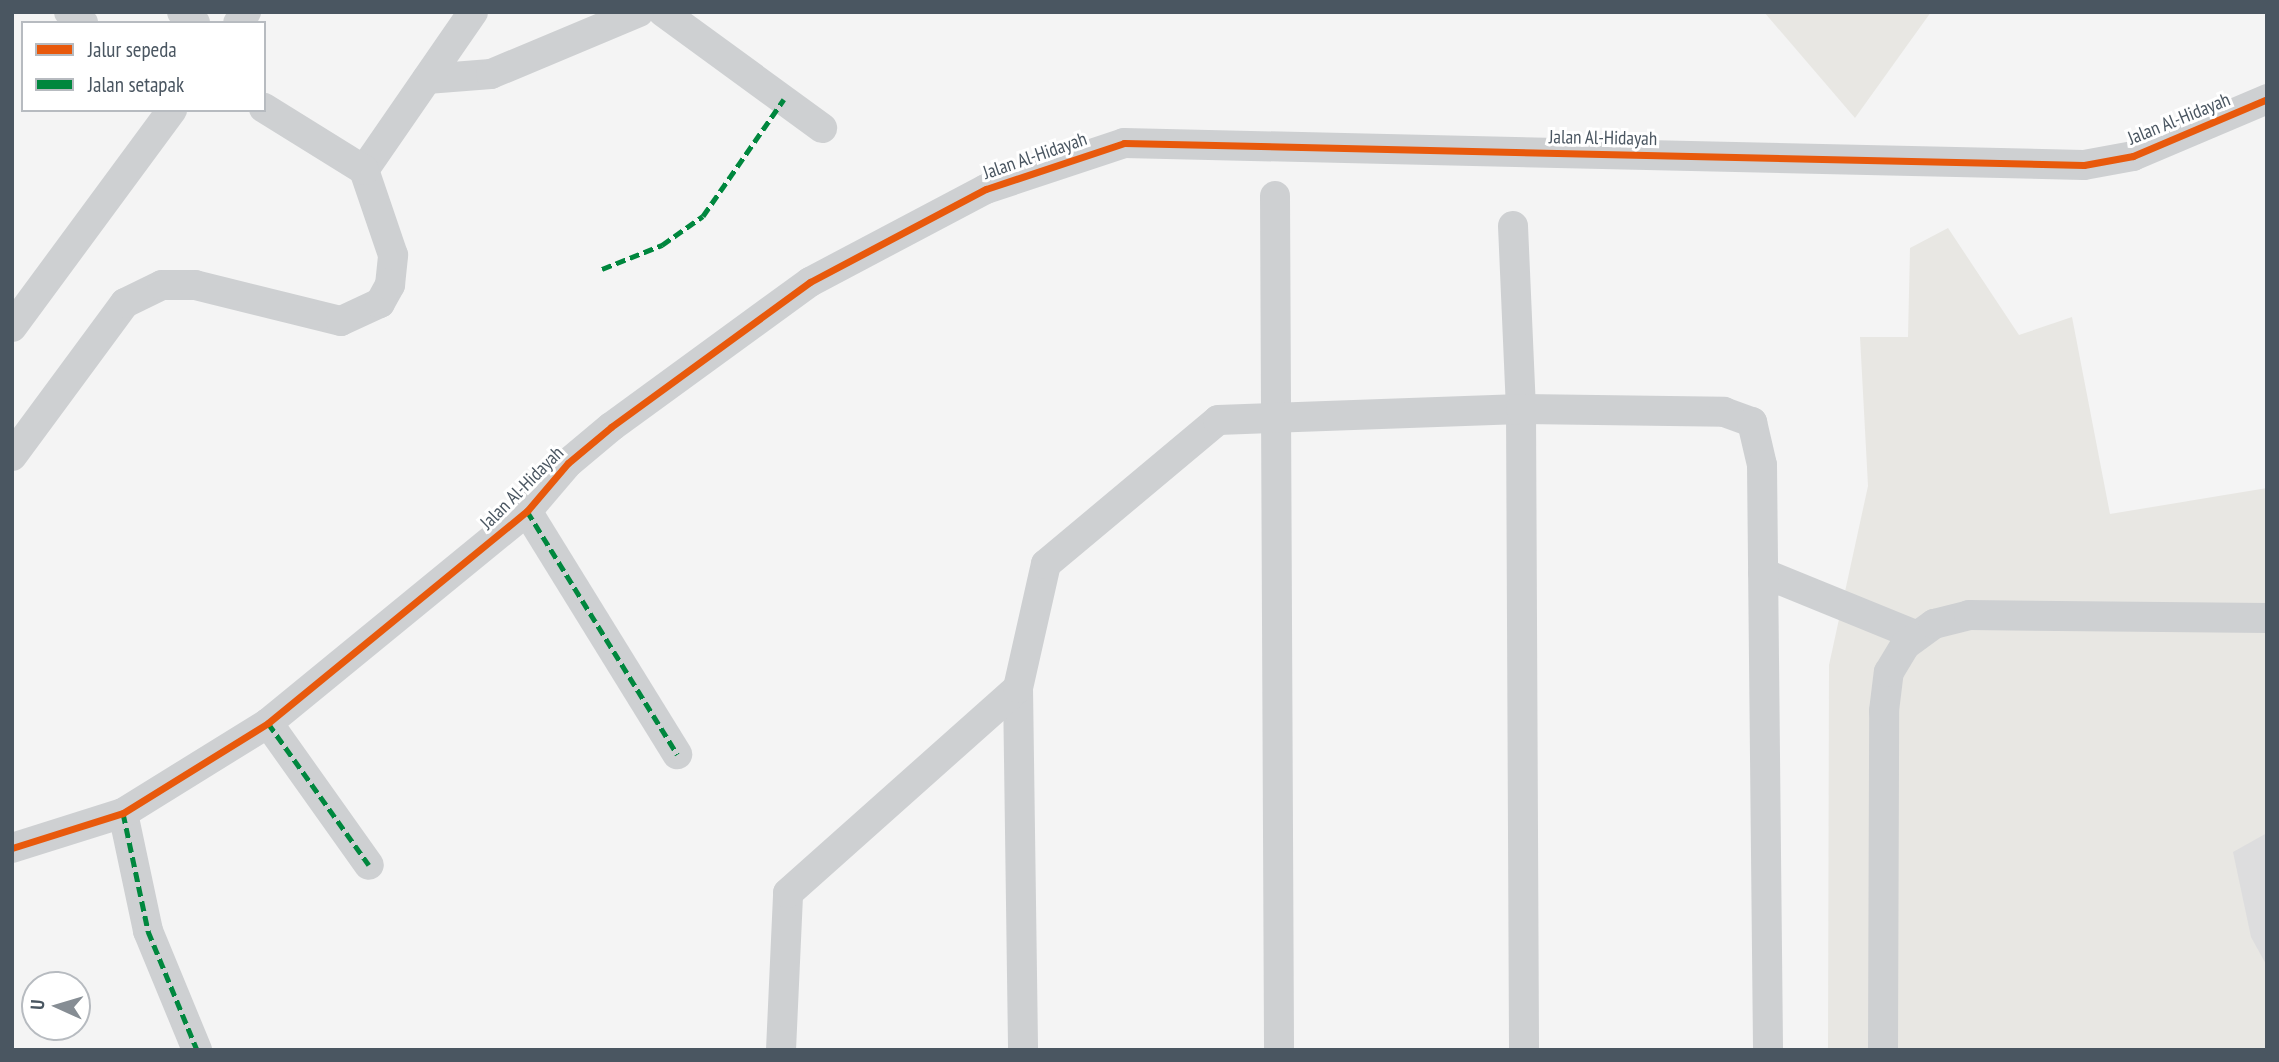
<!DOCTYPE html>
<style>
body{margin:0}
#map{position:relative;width:2279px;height:1062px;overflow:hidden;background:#f4f4f4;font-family:"PT Sans Narrow",sans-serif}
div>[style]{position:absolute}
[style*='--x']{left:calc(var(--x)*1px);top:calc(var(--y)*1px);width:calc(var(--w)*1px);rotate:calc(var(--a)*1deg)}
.commercial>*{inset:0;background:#e8e7e3}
.building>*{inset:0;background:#ddddde}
.minor>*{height:30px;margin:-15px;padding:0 15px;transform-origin:15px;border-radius:15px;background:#ced0d2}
.quiet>*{height:5px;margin-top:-2.5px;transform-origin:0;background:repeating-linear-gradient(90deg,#00873e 0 10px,transparent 0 15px)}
.cycleway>*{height:7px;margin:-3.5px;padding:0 3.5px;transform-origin:3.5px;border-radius:3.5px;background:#e8590c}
span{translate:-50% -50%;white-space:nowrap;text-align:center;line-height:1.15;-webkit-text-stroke:6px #fff;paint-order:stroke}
.street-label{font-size:19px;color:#4a5661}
.frame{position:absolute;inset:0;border:14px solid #4a5661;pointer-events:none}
.legend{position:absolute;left:21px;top:21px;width:245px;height:91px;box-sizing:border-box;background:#fff;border:2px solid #b7bbc0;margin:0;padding:9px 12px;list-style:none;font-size:21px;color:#4a5661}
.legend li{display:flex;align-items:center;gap:14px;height:35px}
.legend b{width:35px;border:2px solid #b7bbc0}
.north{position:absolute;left:21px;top:971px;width:70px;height:70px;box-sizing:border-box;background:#fff;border:2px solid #b7bbc0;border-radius:50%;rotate:274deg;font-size:19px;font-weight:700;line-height:28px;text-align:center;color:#4a5661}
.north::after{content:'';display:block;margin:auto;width:24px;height:32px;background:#868d94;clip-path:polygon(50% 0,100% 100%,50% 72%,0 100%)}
</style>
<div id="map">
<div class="commercial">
<i style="clip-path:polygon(1764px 12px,1931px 12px,1855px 118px)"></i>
<i style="clip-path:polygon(1948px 228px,2019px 335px,2072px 317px,2110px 514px,2267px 488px,2267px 1050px,1828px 1050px,1829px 665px,1868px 486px,1860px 337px,1908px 337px,1910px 248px)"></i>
</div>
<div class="building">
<i style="clip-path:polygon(2267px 833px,2267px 966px,2251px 937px,2233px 852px)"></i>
</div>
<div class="minor">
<i style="--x:69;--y:12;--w:18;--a:38"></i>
<i style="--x:182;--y:12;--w:17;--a:40"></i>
<i style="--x:663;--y:12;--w:197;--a:36.1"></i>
<i style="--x:238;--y:23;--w:14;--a:-54"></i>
<i style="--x:427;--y:79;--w:64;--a:-4.5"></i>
<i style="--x:491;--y:74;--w:160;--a:-22.7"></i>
<i style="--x:364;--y:170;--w:192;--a:-55.4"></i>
<i style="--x:1275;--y:196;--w:854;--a:89.73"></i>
<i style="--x:1513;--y:226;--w:183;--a:87.5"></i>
<i style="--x:1521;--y:409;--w:641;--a:89.73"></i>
<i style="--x:12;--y:327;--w:270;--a:-53.6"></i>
<i style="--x:12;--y:456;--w:190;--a:-53.6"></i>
<i style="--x:125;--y:303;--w:41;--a:-25.9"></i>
<i style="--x:162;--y:285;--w:33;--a:0"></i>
<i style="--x:195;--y:285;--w:150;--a:13.9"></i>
<i style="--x:341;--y:321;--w:43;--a:-24.8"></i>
<i style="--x:380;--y:303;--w:21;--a:-61"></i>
<i style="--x:390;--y:285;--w:30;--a:-84"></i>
<i style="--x:393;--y:255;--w:90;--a:-108.8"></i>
<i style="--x:364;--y:170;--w:118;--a:-148.2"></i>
<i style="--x:527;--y:511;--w:286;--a:58.3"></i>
<i style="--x:1763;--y:573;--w:166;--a:22.2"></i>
<i style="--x:1018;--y:688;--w:362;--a:89.2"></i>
<i style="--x:268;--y:723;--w:174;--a:54.6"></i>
<i style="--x:123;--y:813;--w:121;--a:78"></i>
<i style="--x:148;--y:931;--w:129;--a:67.6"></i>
<i style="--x:12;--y:848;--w:116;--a:-17.5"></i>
<i style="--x:123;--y:813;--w:171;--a:-31.8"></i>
<i style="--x:268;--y:723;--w:335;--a:-39.3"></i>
<i style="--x:527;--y:511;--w:63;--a:-49.5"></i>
<i style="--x:568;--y:463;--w:56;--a:-39.9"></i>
<i style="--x:611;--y:427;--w:246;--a:-36.1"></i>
<i style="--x:810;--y:282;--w:199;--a:-27.9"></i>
<i style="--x:986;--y:189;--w:145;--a:-18.4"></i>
<i style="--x:1124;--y:143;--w:960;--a:1.31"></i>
<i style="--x:2084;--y:165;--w:50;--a:-10.4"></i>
<i style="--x:2133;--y:156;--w:146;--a:-23"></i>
<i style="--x:781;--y:1050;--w:157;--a:-87.4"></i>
<i style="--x:788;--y:893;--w:308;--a:-41.7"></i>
<i style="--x:1018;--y:688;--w:127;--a:-77.3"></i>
<i style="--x:1046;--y:564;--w:224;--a:-39.9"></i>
<i style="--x:1218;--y:420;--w:303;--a:-2.1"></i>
<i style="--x:1521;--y:409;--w:203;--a:0.8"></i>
<i style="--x:1724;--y:412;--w:30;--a:20"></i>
<i style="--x:1752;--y:422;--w:44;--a:76.9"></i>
<i style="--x:1762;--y:465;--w:585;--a:89.41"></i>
<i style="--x:1883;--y:1050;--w:339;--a:-89.8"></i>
<i style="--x:1884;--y:711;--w:39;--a:-83"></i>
<i style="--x:1889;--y:672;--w:31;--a:-59"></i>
<i style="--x:1905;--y:645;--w:36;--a:-36"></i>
<i style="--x:1934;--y:624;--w:36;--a:-14"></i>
<i style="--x:1969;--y:615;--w:298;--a:0.6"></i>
</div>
<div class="quiet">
<i style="--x:602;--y:269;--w:65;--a:-21.8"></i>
<i style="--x:662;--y:245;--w:50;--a:-35.3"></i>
<i style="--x:703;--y:216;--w:142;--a:-55.3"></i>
<i style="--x:527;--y:511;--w:286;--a:58.3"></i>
<i style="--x:268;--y:723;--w:174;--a:54.6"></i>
<i style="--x:123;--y:813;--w:121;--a:78"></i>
<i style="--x:148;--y:931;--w:129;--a:67.6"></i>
</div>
<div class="cycleway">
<i style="--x:12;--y:848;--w:116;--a:-17.5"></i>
<i style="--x:123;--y:813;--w:171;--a:-31.8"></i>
<i style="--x:268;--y:723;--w:335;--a:-39.3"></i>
<i style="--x:527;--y:511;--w:63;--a:-49.5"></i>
<i style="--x:568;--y:463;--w:56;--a:-39.9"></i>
<i style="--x:611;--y:427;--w:246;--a:-36.1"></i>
<i style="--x:810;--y:282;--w:199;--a:-27.9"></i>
<i style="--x:986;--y:189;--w:145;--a:-18.4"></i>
<i style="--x:1124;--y:143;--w:960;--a:1.31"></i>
<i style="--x:2084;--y:165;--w:50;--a:-10.4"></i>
<i style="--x:2133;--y:156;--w:146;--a:-23"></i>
</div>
<div class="street-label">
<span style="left:2179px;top:119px;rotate:-22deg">Jalan Al-Hidayah</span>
<span style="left:1603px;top:138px;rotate:1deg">Jalan Al-Hidayah</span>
<span style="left:1035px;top:156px;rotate:-19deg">Jalan Al-Hidayah</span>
<span style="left:522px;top:488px;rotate:-45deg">Jalan Al-Hidayah</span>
</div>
<div class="frame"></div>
<ul class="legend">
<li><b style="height:9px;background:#e8590c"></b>Jalur sepeda</li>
<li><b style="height:9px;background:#00873e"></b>Jalan setapak</li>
</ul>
<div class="north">U</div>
</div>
